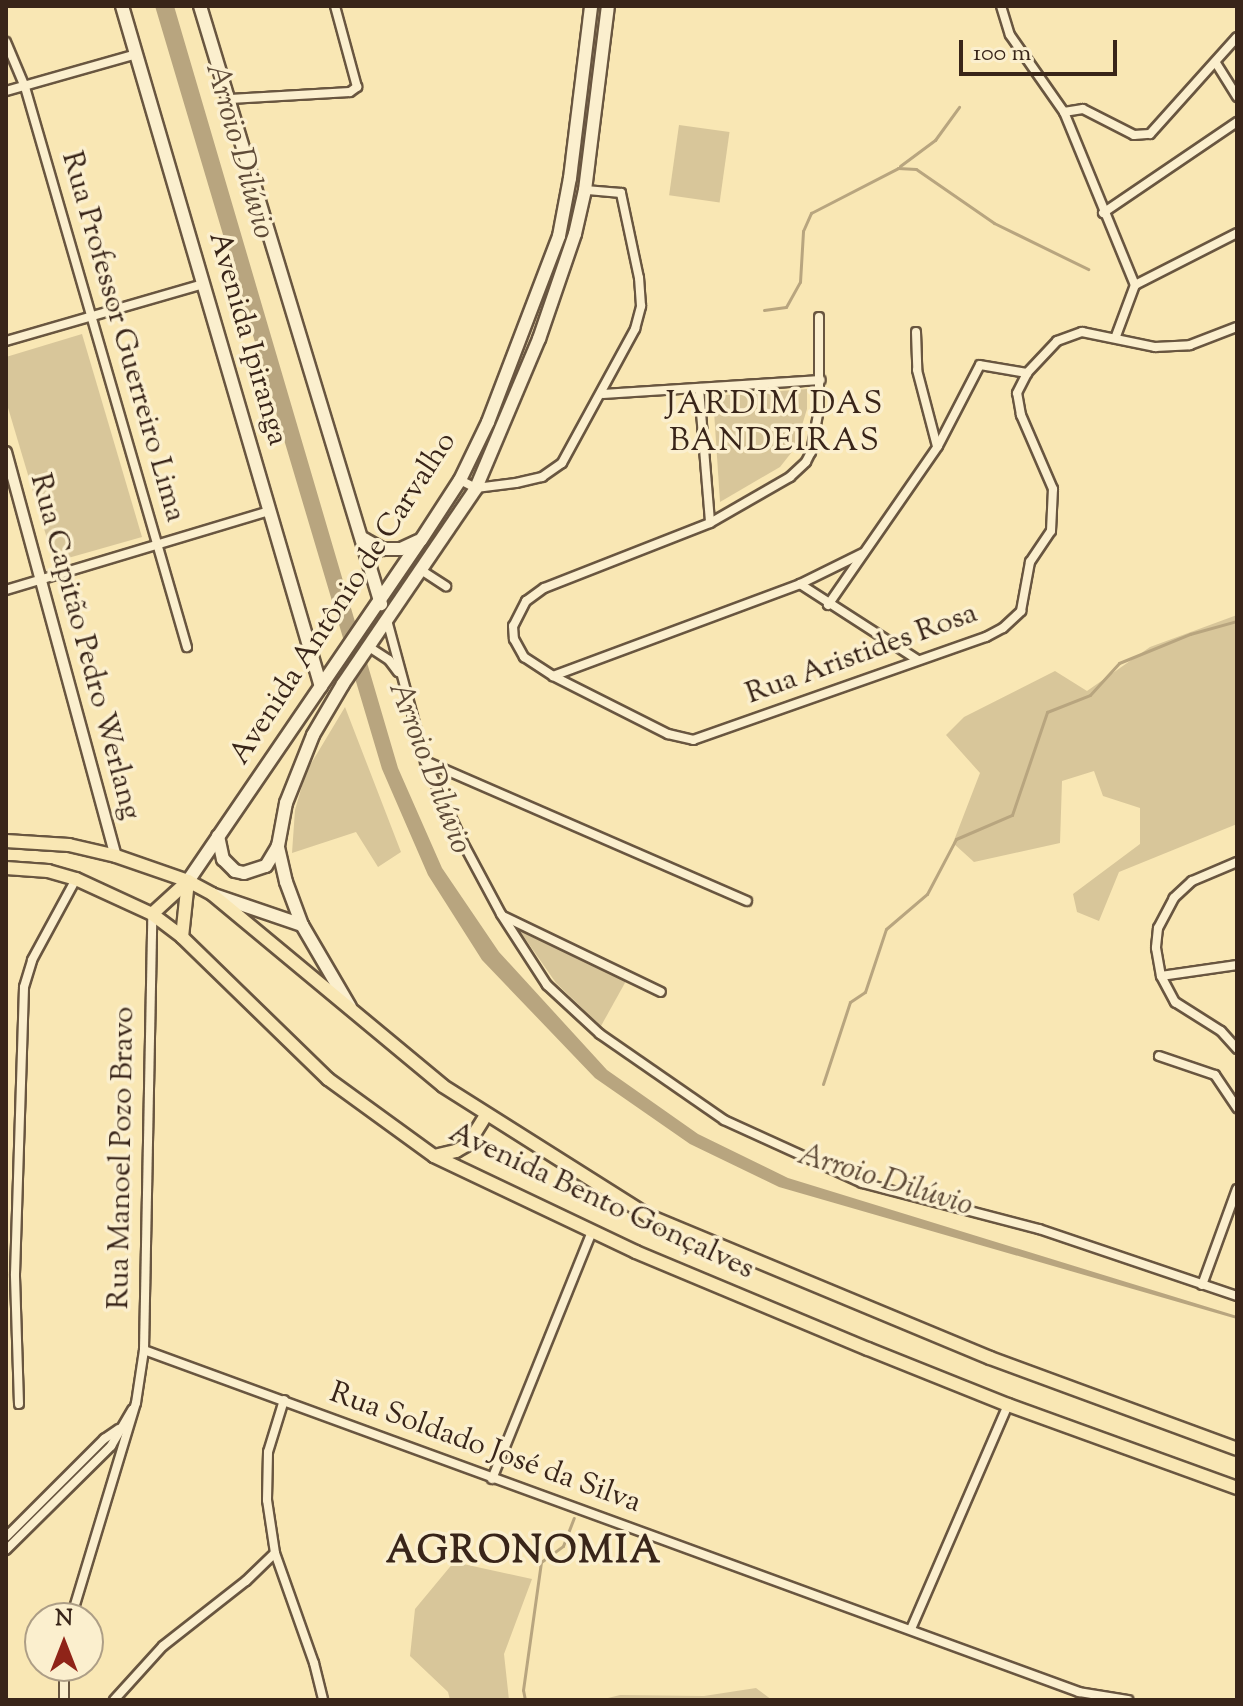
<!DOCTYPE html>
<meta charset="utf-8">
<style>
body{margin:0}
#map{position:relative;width:1243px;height:1706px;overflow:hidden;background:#f9e7b4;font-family:"Sorts Mill Goudy",serif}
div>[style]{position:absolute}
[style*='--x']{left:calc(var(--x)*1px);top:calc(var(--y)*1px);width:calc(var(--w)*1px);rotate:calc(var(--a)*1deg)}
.green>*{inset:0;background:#d8c69a;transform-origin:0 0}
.water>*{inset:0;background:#b8a57f}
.stream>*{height:3px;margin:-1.5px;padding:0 1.5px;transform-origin:1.5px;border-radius:1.5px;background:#b8a57f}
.roads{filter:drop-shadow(2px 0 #695640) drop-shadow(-2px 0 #695640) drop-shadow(0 2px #695640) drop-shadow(0 -2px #695640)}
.minor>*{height:8px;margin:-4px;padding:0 4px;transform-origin:4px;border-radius:4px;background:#fbefce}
.tertiary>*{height:10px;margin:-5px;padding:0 5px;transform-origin:5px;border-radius:5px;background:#fbefce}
.secondary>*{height:12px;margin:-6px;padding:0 6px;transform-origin:6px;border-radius:6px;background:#fbefce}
.primary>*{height:12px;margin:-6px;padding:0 6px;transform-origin:6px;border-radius:6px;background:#f9e7b4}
span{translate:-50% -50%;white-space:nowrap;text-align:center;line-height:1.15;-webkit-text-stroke:7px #fbefce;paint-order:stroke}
.street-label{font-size:30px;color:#392519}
.water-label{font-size:32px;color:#5f4b38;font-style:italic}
.neighbourhood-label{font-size:32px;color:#392519;letter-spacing:2px}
.district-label{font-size:38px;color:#392519;font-weight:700;letter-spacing:2px}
.frame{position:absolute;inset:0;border:8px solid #392519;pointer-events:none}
.north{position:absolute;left:24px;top:1602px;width:80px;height:80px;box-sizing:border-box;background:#fbefce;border:2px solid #ad9e86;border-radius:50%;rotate:0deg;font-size:22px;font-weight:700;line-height:32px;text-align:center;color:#392519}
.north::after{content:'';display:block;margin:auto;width:28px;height:36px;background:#8f2418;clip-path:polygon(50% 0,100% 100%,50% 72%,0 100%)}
.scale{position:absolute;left:959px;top:40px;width:158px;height:36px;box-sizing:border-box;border:4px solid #392519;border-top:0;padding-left:10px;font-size:24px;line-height:28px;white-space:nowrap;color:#392519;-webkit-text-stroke:6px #fbefce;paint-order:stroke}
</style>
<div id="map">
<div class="green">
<i style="left:679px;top:125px;width:51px;height:71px;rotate:8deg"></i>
<i style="clip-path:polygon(82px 334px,142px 537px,54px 562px,6px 401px,6px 357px)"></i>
<i style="clip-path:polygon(807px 389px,807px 409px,795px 448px,780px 467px,720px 502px,713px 396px)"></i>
<i style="clip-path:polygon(1237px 615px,1237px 824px,1119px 872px,1099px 921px,1077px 912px,1073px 894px,1140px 844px,1140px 808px,1103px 796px,1094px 771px,1062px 781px,1060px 843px,974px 862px,953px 843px,980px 773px,946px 735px,964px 717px,1055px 671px,1087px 691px,1150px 647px)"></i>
<i style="clip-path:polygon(345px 707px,401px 852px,378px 867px,356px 832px,292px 853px,295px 810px,306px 772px)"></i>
<i style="clip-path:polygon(517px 927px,626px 981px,601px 1026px,556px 983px)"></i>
<i style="clip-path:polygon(454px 1562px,532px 1579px,504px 1654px,509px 1700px,450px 1700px,448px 1692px,410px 1656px,415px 1609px)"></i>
<i style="clip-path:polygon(756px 1688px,772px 1700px,600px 1700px,620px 1695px,704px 1696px)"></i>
</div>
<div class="water">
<i style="clip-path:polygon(155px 6px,174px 6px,398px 768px,442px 868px,499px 952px,607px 1070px,698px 1134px,788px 1178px,1237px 1316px,1237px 1319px,779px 1187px,690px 1144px,595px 1078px,482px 960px,428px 875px,382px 769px)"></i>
</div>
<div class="stream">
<i style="--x:900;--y:166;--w:44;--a:-36.6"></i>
<i style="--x:935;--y:140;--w:41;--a:-54"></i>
<i style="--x:764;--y:310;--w:22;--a:-8"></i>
<i style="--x:786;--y:307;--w:29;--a:-61"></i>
<i style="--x:800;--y:282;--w:51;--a:-86.6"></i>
<i style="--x:803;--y:231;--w:20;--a:-66"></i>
<i style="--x:811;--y:213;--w:98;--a:-27.3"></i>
<i style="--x:898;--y:168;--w:18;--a:3"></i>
<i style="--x:916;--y:169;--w:95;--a:34.7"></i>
<i style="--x:994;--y:223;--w:105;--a:26.1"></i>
<i style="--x:823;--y:1084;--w:86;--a:-71.8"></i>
<i style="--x:850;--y:1002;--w:18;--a:-34"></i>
<i style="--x:865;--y:992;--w:66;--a:-71.6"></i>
<i style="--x:886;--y:929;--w:54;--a:-40.5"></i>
<i style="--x:927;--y:894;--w:62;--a:-62.2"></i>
<i style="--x:956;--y:839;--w:61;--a:-23.2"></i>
<i style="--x:1012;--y:815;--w:109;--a:-71.2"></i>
<i style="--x:1047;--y:712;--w:46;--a:-21.6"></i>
<i style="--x:1090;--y:695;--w:43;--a:-47.8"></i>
<i style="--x:1119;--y:663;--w:77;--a:-22.2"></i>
<i style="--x:1190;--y:634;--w:49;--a:-15.5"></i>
<i style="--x:525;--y:1700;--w:10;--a:-101"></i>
<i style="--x:523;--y:1690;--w:129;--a:-82"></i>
<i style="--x:541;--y:1562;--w:27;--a:-36"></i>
<i style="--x:563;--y:1546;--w:30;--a:-69"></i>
</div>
<div class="roads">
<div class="minor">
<i style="--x:1001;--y:6;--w:30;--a:73"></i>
<i style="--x:1010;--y:35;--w:94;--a:55"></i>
<i style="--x:1064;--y:112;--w:187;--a:67.7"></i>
<i style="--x:6;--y:42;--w:49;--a:67.1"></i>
<i style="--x:25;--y:87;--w:583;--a:73.87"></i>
<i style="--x:1216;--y:63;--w:40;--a:58"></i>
<i style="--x:6;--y:91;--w:136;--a:-15.8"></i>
<i style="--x:230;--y:99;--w:120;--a:-3.3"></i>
<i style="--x:350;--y:92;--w:9;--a:-36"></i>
<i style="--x:357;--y:87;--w:84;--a:-105.2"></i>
<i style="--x:1064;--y:112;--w:19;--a:-9"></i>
<i style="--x:1083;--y:109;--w:57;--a:27"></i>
<i style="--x:1134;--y:135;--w:16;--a:-4"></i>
<i style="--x:1150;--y:134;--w:130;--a:-48.1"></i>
<i style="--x:1103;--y:213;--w:162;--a:-34.2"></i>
<i style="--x:1135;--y:285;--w:114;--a:-27"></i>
<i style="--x:819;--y:317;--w:92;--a:90"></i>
<i style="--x:819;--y:409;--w:44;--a:100.5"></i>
<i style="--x:811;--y:452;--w:11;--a:117"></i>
<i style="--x:806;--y:462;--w:22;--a:137"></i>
<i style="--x:790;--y:477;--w:92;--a:150.1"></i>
<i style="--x:710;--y:523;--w:178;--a:158.6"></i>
<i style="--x:544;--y:588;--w:22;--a:144"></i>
<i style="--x:526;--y:601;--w:28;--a:117"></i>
<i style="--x:513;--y:626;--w:13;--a:86"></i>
<i style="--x:514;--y:639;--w:21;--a:61"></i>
<i style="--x:524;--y:657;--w:35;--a:33"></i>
<i style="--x:553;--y:676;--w:129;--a:26.8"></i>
<i style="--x:668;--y:734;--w:26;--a:13"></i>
<i style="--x:693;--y:740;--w:311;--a:-19.4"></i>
<i style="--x:986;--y:637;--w:19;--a:-28"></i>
<i style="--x:1003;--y:628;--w:25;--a:-43"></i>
<i style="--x:1021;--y:611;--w:50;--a:-79.6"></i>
<i style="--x:1030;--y:562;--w:37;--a:-56"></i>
<i style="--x:1051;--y:531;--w:42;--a:-87.3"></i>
<i style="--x:1053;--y:489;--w:81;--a:-113.4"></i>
<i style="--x:1021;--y:415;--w:22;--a:-100"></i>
<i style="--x:1017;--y:393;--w:22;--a:-63"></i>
<i style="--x:1027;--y:373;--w:44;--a:-46.8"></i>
<i style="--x:1057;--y:341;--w:27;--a:-20"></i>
<i style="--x:1082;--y:332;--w:75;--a:11.6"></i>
<i style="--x:1155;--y:347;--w:35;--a:-3"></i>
<i style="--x:1190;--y:345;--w:50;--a:-21"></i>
<i style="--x:916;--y:332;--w:38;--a:88"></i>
<i style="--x:917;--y:370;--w:79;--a:75.3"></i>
<i style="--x:1116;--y:336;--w:54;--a:-69.6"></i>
<i style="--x:6;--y:341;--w:205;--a:-16.1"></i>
<i style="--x:699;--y:388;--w:135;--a:85.3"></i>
<i style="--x:603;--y:394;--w:218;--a:-3.7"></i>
<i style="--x:460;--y:480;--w:18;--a:27"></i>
<i style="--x:476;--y:488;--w:40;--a:-7.1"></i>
<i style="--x:516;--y:483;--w:27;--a:-13"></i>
<i style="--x:542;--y:477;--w:24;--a:-35"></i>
<i style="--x:562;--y:463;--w:153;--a:-61.4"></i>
<i style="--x:635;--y:329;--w:24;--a:-75"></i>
<i style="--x:641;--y:306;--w:28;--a:-94"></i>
<i style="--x:639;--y:278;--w:87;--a:-102"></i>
<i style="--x:621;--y:193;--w:36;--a:-175"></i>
<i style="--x:421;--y:570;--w:30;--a:33"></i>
<i style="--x:800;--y:584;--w:140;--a:32.8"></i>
<i style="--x:6;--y:590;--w:276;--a:-16.7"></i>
<i style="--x:828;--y:605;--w:193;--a:-55.3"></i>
<i style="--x:938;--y:446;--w:91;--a:-62.6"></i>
<i style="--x:980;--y:365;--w:48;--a:9.7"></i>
<i style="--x:387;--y:620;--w:146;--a:74.9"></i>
<i style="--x:425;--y:761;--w:90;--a:65.1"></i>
<i style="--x:463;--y:843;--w:81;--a:61.8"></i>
<i style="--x:501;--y:914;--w:85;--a:57.1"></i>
<i style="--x:547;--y:985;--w:72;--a:42.8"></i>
<i style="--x:600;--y:1034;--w:151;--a:34.7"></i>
<i style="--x:724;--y:1120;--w:152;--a:24.5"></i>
<i style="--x:862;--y:1183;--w:183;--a:14.6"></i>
<i style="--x:1039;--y:1229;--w:209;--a:18.7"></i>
<i style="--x:369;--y:647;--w:24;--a:33"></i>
<i style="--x:389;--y:660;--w:15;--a:53"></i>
<i style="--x:553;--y:676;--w:264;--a:-20.4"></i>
<i style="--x:800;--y:584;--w:70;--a:-26.2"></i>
<i style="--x:425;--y:761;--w:351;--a:23.5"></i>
<i style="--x:1237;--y:862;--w:49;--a:157.1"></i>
<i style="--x:1192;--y:881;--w:25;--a:137"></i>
<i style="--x:1174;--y:898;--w:34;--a:118"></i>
<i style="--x:1158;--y:928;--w:20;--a:96"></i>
<i style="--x:1156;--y:948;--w:28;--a:80"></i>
<i style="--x:1161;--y:976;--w:30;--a:62"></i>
<i style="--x:1175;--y:1002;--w:54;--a:32.2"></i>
<i style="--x:1221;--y:1031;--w:24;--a:48"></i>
<i style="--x:503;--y:916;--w:175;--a:25.7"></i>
<i style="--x:1161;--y:976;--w:77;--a:-8.2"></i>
<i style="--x:1159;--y:1056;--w:59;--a:18.7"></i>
<i style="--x:1215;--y:1075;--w:40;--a:56"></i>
<i style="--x:1202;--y:1285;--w:102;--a:-70"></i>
<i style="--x:144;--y:1350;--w:996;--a:20.09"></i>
<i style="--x:1079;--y:1692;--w:50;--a:9.3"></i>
<i style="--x:284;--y:1400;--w:54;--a:107.1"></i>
<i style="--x:268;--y:1452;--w:48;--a:91.2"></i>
<i style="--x:267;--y:1500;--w:54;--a:81.4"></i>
<i style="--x:275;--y:1553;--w:117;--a:70.5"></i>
<i style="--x:314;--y:1663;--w:38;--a:76"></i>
<i style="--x:19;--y:1404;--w:130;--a:-91.8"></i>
<i style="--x:15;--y:1274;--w:287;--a:-88.2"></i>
<i style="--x:24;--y:987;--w:28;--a:-73"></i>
<i style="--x:32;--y:960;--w:92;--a:-61.5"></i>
<i style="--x:492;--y:1479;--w:267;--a:-68"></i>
<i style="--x:6;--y:1537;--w:139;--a:-45"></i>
<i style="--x:104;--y:1439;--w:18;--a:-34"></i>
<i style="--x:6;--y:1550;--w:148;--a:-44.7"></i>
<i style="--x:111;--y:1446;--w:42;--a:-59.7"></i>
<i style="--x:71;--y:1618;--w:225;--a:-73.2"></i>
<i style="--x:136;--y:1403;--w:54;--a:-81.4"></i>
<i style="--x:144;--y:1350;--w:436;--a:-88.9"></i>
<i style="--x:911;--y:1629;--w:244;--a:-66.6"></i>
<i style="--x:64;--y:1700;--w:34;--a:-90"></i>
<i style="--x:114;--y:1700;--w:73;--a:-47.8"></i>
<i style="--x:163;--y:1646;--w:105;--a:-38.1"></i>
<i style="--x:246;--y:1581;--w:40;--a:-44"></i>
</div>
<div class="tertiary">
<i style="--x:6;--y:452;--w:419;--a:74.8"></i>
</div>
<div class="secondary">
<i style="--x:122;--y:6;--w:709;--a:73.71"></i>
<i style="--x:200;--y:6;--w:625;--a:73.16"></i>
<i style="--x:362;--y:538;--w:23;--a:29"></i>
<i style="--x:382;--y:549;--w:19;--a:0"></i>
<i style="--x:401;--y:549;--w:19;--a:-25"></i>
<i style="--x:218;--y:836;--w:24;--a:78"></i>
<i style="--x:223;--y:859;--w:17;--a:45"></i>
<i style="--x:235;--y:871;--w:9;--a:13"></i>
<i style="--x:244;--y:873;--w:23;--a:-18"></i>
<i style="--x:266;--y:866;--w:23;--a:-59"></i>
<i style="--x:188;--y:881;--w:413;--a:-55.7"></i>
<i style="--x:421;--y:540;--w:72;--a:-57"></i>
<i style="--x:460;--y:480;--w:64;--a:-64.2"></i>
<i style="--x:488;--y:422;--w:199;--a:-69.1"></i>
<i style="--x:559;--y:236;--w:59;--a:-79.3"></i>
<i style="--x:570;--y:178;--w:173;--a:-83"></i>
<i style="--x:214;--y:895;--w:93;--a:18.8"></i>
<i style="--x:350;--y:1007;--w:95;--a:-120.3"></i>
<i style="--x:302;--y:925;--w:46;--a:-110.4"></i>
<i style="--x:286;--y:882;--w:37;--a:-103"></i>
<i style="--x:278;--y:846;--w:44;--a:-79.5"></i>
<i style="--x:286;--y:803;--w:73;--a:-68.3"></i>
<i style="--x:313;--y:735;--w:59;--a:-59.5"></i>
<i style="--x:343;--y:684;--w:237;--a:-55.8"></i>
<i style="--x:476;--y:488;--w:162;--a:-67.1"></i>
<i style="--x:539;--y:339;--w:111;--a:-71.1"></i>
<i style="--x:575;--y:234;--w:45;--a:-77.2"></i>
<i style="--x:585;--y:190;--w:185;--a:-82.9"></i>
</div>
<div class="primary">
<i style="--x:6;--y:841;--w:63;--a:3.6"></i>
<i style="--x:69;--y:845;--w:48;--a:13.2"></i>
<i style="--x:116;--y:856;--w:76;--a:19.1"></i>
<i style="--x:188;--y:881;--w:27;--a:28"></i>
<i style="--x:212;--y:894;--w:300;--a:39.7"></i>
<i style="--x:443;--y:1086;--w:244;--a:32.3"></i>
<i style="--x:649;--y:1216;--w:369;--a:22.6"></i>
<i style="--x:990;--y:1358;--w:263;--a:20.2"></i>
<i style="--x:6;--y:868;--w:42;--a:4.1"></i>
<i style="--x:48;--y:871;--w:29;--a:16"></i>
<i style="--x:76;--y:879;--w:84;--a:24.7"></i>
<i style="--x:152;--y:914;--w:38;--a:37"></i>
<i style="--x:182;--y:937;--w:204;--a:44.2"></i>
<i style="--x:328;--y:1079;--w:131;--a:36"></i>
<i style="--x:434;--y:1156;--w:224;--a:25.4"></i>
<i style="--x:636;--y:1252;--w:251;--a:22.7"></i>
<i style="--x:868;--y:1349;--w:151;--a:21.8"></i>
<i style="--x:1008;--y:1405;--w:244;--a:19.9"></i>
<i style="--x:152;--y:914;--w:49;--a:-42.5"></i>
<i style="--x:182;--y:937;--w:56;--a:-83.9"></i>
<i style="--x:434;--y:1156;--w:23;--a:-13"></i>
<i style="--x:456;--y:1151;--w:14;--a:-30"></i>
<i style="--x:468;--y:1144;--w:34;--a:-58"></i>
</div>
</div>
<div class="street-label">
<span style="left:122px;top:337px;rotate:74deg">Rua Professor Guerreiro Lima</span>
<span style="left:247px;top:339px;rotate:74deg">Avenida Ipiranga</span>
<span style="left:344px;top:599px;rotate:-57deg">Avenida Antônio de Carvalho</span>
<span style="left:84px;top:647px;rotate:75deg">Rua Capitão Pedro Werlang</span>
<span style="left:862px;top:655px;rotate:-20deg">Rua Aristides Rosa</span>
<span style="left:123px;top:1158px;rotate:-89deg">Rua Manoel Pozo Bravo</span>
<span style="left:601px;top:1202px;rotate:25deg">Avenida Bento Gonçalves</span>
<span style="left:485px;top:1449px;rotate:20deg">Rua Soldado José da Silva</span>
</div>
<div class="water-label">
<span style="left:239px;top:151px;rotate:74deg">Arroio Dilúvio</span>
<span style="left:429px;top:768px;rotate:69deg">Arroio Dilúvio</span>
<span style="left:885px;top:1181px;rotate:17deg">Arroio Dilúvio</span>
</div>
<div class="neighbourhood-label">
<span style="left:775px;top:424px">JARDIM DAS<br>BANDEIRAS</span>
</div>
<div class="district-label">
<span style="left:524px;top:1554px">AGRONOMIA</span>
</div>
<div class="frame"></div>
<div class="north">N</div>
<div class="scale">100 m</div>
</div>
